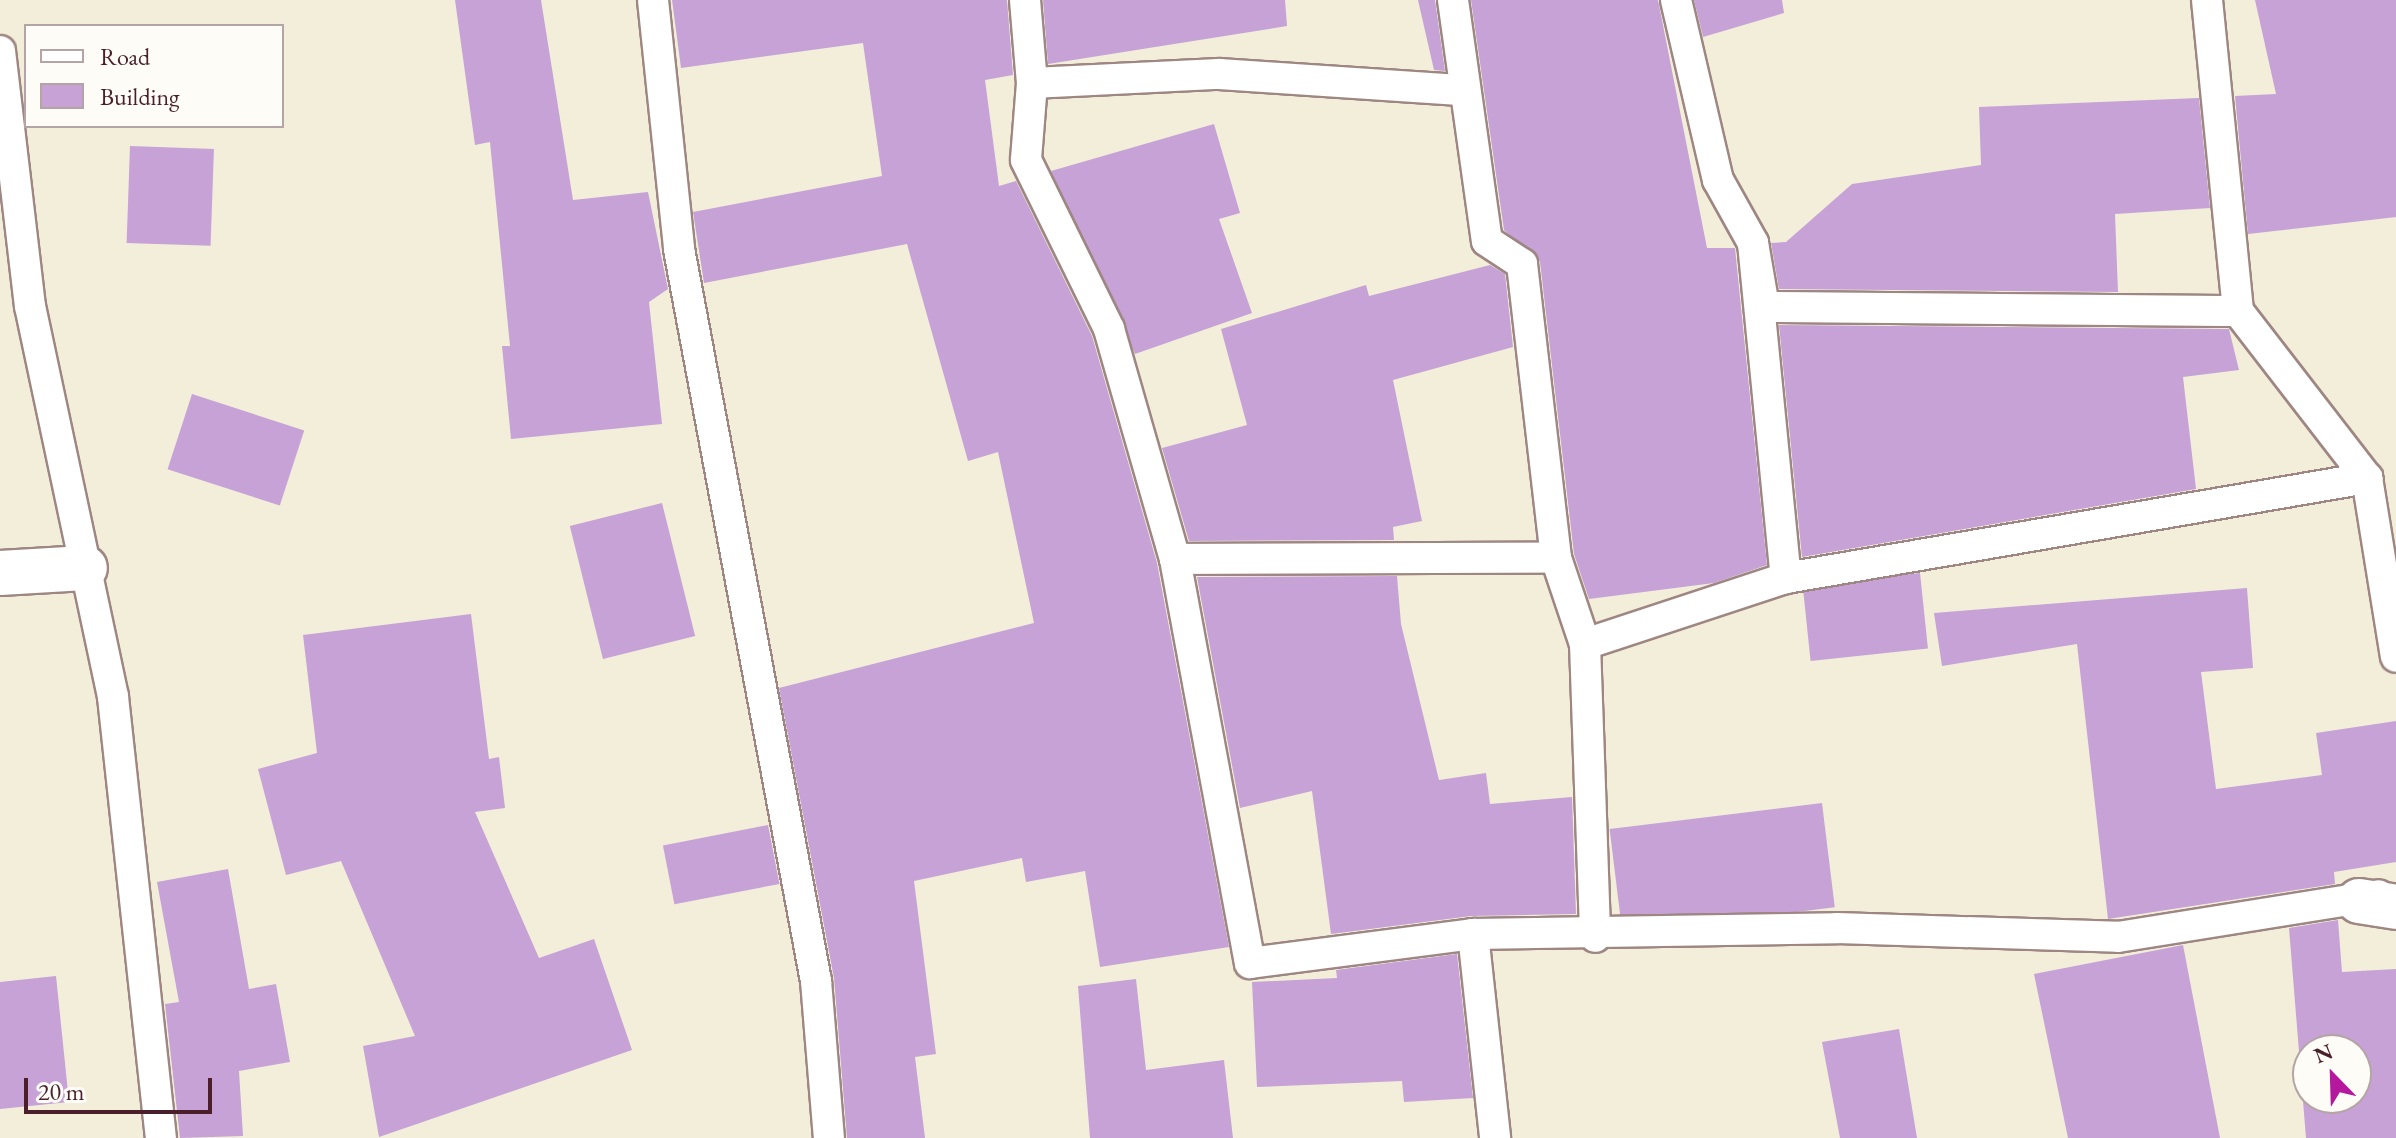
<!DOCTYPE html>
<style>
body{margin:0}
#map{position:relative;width:2396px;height:1138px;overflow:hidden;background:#f2eeda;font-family:"EB Garamond",serif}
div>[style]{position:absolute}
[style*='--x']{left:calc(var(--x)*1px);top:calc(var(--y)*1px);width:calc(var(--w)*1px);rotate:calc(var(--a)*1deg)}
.building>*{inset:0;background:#c6a2d7;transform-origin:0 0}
.roads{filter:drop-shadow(2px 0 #9e8682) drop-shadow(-2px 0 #9e8682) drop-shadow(0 2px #9e8682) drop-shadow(0 -2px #9e8682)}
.service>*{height:30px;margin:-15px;padding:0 15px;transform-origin:15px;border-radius:15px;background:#fff}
.minor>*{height:44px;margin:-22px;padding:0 22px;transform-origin:22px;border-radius:22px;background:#fff}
span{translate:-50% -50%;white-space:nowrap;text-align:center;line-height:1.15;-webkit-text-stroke:8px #fdfcf7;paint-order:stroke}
.legend{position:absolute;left:24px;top:24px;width:260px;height:104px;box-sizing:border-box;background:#fdfcf7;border:2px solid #b5a4a5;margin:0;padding:10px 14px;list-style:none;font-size:24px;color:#4a1f2b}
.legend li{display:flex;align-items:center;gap:16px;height:40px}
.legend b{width:40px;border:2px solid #b5a4a5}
.north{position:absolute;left:2292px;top:1034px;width:80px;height:80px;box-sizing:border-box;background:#fdfcf7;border:2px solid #b5a4a5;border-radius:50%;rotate:337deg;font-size:22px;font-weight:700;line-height:32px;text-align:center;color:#4a1f2b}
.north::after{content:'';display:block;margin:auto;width:28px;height:36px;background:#b5179e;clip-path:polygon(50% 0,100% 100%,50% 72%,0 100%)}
.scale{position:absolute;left:24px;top:1078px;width:188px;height:36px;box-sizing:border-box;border:4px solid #4a1f2b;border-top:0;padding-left:10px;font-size:24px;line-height:28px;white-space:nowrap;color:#4a1f2b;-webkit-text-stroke:6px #fdfcf7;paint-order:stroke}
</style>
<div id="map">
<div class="building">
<i style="clip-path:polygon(455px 0,541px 0,573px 200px,648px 192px,668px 289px,649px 302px,662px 424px,511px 439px,502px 346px,510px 346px,490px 142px,475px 145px)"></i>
<i style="clip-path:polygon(672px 0,1007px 0,1013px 75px,985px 80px,999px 186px,1016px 181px,1092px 336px,1157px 563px,1229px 947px,1100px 967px,1085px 871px,1026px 882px,1022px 858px,914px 881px,936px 1054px,915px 1057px,925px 1138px,847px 1138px,834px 978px,779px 688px,1034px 623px,998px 452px,968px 461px,907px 244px,704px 283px,693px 212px,882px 176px,863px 43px,681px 68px)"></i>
<i style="clip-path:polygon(1043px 0,1285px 0,1287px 26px,1048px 64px)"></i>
<i style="clip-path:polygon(1418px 0,1435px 0,1445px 71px,1434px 70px)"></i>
<i style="clip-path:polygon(1471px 0,1658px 0,1707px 248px,1735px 248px,1767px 565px,1714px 583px,1589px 599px,1574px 554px,1540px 262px,1504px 230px)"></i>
<i style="clip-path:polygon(1694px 0,1782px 0,1784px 13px,1703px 37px)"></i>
<i style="clip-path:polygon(2255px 0,2396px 0,2396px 217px,2248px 234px,2235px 96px,2276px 94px)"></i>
<i style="clip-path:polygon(2199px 98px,2210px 208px,2115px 214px,2118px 292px,1779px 289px,1771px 243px,1786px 242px,1852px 184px,1981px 165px,1979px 107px)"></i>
<i style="clip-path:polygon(1214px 124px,1240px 213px,1219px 219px,1252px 313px,1135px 354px,1051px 171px)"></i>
<i style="left:130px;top:146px;width:84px;height:97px;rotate:2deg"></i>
<i style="clip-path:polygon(1490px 265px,1505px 274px,1513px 347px,1393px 380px,1422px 521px,1393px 527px,1394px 540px,1189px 541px,1162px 448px,1247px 425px,1221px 329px,1366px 285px,1369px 296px)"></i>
<i style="clip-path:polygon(1779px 325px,2229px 329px,2239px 370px,2183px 377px,2196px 489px,1802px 557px)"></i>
<i style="left:192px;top:394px;width:118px;height:79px;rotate:18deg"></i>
<i style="left:662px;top:503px;width:137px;height:95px;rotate:76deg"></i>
<i style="left:1920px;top:573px;width:76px;height:118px;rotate:84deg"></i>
<i style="clip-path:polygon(1397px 576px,1401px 624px,1439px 780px,1486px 773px,1490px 804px,1572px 797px,1576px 914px,1471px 916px,1331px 934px,1312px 791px,1240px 808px,1197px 577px)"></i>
<i style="clip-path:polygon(2247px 588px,2253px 668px,2201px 672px,2216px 789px,2322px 775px,2316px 733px,2396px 721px,2396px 862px,2334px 872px,2335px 884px,2108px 919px,2077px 644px,1942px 666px,1934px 613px)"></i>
<i style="clip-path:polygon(471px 614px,489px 759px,499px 757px,505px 808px,475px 812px,539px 958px,594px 939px,632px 1050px,379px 1137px,363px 1046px,415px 1036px,341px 861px,286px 875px,258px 769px,317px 753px,303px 635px)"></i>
<i style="left:1822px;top:803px;width:105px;height:214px;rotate:83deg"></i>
<i style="left:768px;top:825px;width:60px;height:107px;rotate:79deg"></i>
<i style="clip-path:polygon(228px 869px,249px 989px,276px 984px,290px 1062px,239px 1071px,243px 1136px,180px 1138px,165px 1004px,179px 1002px,157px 882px)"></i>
<i style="clip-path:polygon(evenodd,2338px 920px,2342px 972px,2396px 969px,2396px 1138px,2306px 1138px,2289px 928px,2338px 920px,2308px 1050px,2356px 1050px,2356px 1098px,2308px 1098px,2308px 1050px)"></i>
<i style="clip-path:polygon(2183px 945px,2220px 1138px,2068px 1138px,2034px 974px)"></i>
<i style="clip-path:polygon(1457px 954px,1473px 1098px,1404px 1102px,1402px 1081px,1257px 1087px,1252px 982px,1337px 978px,1336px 970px)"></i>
<i style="clip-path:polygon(56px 976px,69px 1102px,0 1109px,0 982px)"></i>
<i style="clip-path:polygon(1136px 979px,1146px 1070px,1224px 1060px,1233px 1138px,1090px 1138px,1078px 986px)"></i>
<i style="clip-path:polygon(1899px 1029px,1917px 1138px,1840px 1138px,1822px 1042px)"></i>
</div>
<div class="roads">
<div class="service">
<i style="--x:653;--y:0;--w:250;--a:84"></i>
<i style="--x:679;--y:249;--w:745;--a:79.4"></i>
<i style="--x:816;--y:981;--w:158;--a:85.3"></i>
<i style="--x:1025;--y:0;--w:83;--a:85.2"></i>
<i style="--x:1032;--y:83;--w:77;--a:94.5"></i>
<i style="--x:1026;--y:160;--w:188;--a:63.8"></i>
<i style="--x:1109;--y:329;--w:239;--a:74"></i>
<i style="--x:1175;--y:559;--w:411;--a:79.5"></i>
<i style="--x:1250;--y:963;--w:225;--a:-7.4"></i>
<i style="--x:1473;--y:934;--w:364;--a:-0.9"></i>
<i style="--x:1837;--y:928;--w:281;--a:1.8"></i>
<i style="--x:2118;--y:937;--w:264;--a:-9.1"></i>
<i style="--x:1453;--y:0;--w:243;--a:82"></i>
<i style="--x:1487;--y:241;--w:42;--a:33.3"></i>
<i style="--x:1522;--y:264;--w:296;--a:83.4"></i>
<i style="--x:1556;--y:558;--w:91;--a:71.4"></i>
<i style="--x:1585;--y:644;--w:293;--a:88"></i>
<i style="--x:1676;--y:0;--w:185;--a:76.9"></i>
<i style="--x:1718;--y:180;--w:72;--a:60.9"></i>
<i style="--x:1753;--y:243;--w:337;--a:84.4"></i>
<i style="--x:2207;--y:0;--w:313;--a:84.3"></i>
<i style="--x:0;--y:51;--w:257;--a:83.3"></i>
<i style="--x:30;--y:306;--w:400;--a:78"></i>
<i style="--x:113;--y:697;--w:444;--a:83.8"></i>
<i style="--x:1032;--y:83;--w:187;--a:-2.8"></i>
<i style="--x:1219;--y:74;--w:245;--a:3.8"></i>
<i style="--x:1753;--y:243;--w:65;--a:80.2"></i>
<i style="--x:1764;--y:307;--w:474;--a:0.5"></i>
<i style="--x:2238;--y:311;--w:211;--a:52.3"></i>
<i style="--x:2367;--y:478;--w:181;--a:80.8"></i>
<i style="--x:1175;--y:559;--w:381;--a:-0.2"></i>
<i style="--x:1585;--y:644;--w:212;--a:-18.2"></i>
<i style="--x:1786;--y:578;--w:590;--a:-9.77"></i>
<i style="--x:1473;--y:934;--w:205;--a:83.8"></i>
</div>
<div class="minor">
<i style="--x:0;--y:573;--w:85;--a:-3.4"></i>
<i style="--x:2359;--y:901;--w:37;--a:9"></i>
</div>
</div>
<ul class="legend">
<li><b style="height:10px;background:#fff"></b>Road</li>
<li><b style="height:22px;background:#c6a2d7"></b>Building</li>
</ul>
<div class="north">N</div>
<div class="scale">20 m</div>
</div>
